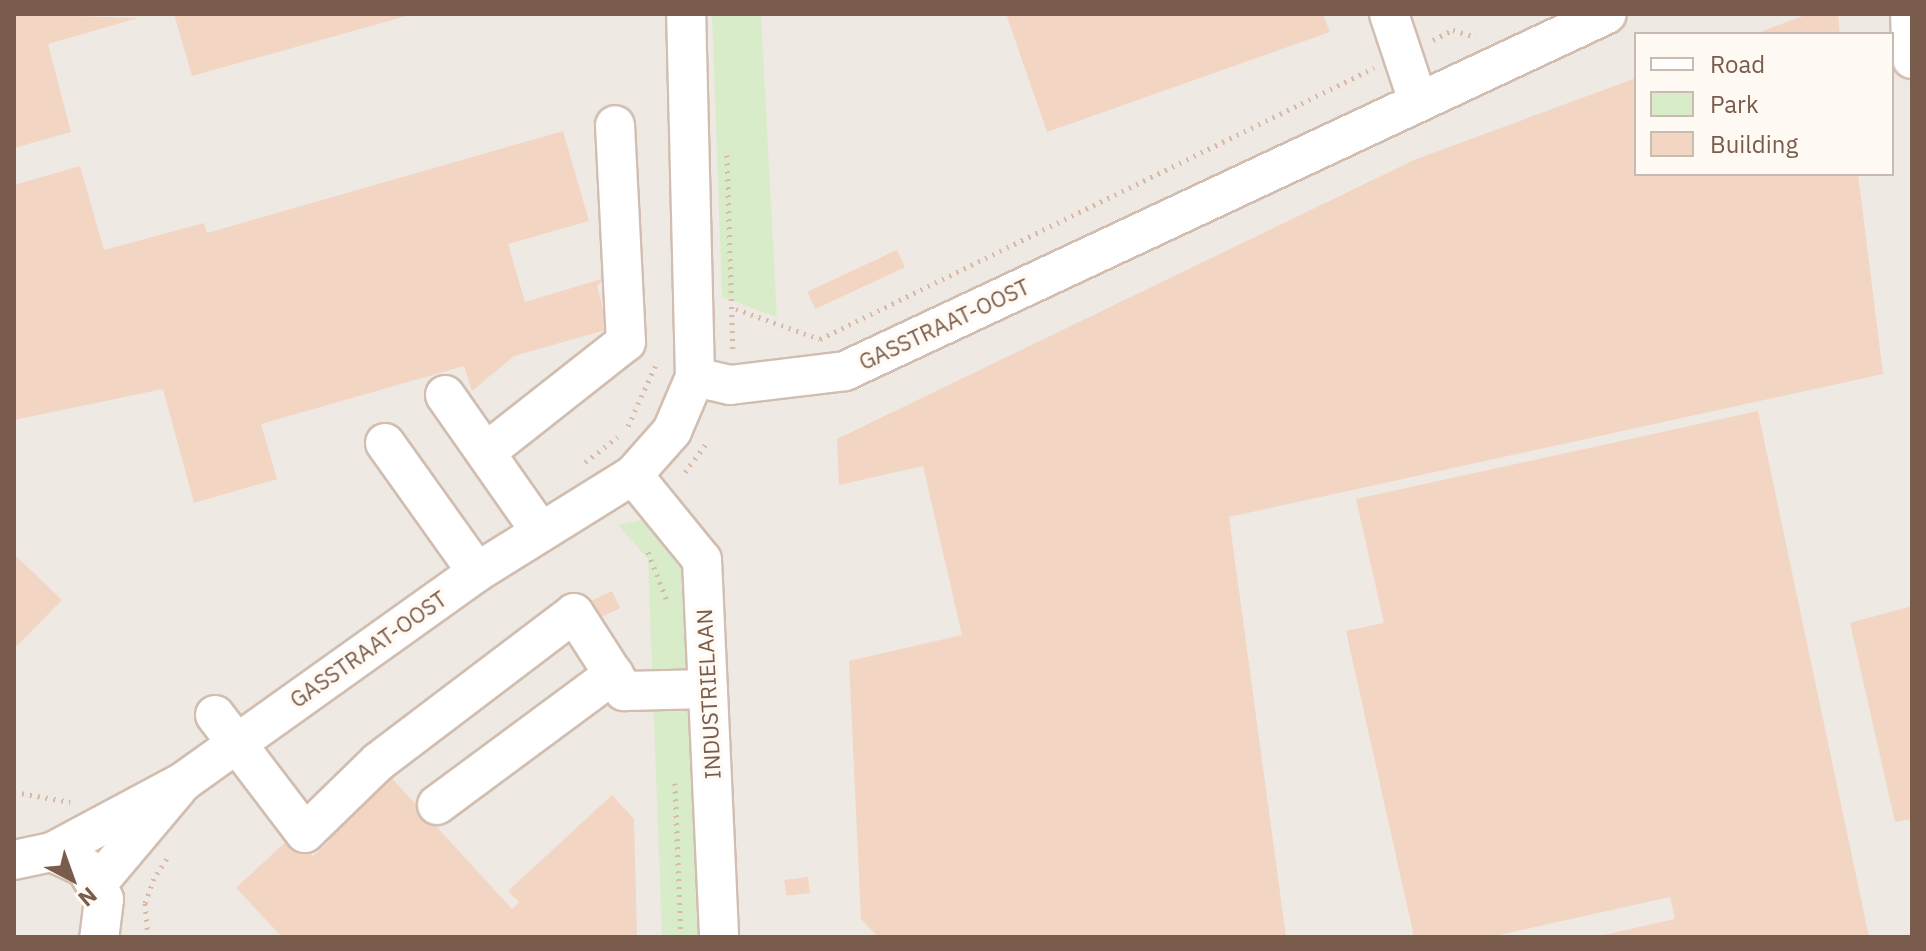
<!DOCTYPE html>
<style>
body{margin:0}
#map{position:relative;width:1926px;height:951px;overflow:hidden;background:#fdf6ec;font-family:"IBM Plex Sans",sans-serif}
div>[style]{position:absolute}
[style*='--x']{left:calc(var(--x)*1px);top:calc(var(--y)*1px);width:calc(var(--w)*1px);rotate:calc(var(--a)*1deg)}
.industrial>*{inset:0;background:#efe9e4}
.green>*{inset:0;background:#d8ecc9}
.building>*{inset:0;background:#f3d5c3;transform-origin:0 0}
.path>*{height:5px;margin-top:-2.5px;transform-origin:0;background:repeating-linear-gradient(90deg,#d9b8a5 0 2px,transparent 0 8px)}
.roads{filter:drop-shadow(2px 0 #d1beb0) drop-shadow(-2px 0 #d1beb0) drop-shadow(0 2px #d1beb0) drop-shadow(0 -2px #d1beb0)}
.minor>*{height:38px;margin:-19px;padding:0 19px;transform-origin:19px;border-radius:19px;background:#fff}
span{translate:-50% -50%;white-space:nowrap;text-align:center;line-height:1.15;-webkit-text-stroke:7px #fffaf3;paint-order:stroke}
.street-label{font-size:22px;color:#7a5c4d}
.frame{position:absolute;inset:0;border:16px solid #7a5c4d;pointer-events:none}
.legend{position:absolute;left:1634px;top:32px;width:260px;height:144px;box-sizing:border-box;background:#fffaf3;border:2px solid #cabbb1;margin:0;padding:10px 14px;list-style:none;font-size:24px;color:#7a5c4d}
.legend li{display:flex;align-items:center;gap:16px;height:40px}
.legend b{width:40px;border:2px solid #cabbb1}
.north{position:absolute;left:32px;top:839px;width:80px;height:80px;-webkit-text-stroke:6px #fffaf3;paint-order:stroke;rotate:139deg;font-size:22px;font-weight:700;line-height:32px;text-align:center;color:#7a5c4d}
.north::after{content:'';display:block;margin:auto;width:28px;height:36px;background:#7a5c4d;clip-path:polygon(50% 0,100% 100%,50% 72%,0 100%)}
</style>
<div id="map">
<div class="industrial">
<i style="clip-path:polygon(evenodd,14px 14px,1912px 14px,1912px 937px,14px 937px,14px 14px,1636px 34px,1892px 34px,1892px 174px,1636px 174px,1636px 34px)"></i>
</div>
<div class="green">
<i style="clip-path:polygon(712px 14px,761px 14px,777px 317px,722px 297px)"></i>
<i style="clip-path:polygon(642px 520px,659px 524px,684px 558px,709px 937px,662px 937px,648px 559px,618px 525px)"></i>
</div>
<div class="building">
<i style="clip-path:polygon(14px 14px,138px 18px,48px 44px,71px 132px,14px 148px)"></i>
<i style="clip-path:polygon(174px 14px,410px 14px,410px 15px,192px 76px)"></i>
<i style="clip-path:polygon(1006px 14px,1323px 14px,1330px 32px,1047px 132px)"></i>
<i style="clip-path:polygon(1808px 14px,1838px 14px,1840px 34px,1755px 34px)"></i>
<i style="clip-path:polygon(1636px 78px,1636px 174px,1858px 174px,1883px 374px,1229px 517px,1286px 937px,878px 937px,861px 919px,849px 661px,962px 635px,923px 466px,839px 485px,837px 439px,1414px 160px)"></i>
<i style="clip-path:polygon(563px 131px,589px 221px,508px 244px,525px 302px,608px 277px,597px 286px,609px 329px,514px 356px,472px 391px,464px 366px,261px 424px,277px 479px,194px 503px,163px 389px,14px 420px,14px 185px,80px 166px,104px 250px,204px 223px,207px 233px)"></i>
<i style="left:897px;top:250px;width:19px;height:99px;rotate:65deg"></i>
<i style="clip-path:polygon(1758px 411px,1869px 937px,1595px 937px,1675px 919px,1670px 897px,1490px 937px,1414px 937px,1346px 631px,1384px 623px,1356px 499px)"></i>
<i style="clip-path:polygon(14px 554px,62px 600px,14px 649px)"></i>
<i style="left:612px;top:591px;width:19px;height:25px;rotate:65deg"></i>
<i style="clip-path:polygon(1912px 606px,1912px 819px,1895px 822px,1850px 623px)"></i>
<i style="clip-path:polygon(388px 774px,512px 909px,519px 902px,508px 891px,612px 795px,634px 819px,637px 937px,282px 937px,236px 888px,293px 835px,313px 856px,328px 842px,323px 836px)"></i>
<i style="left:808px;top:877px;width:16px;height:24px;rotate:83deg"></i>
</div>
<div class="path">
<i style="--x:1433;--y:40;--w:22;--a:-27"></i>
<i style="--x:1453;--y:30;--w:24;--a:17"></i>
<i style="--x:727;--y:155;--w:197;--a:88.3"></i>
<i style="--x:736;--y:309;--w:89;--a:19.7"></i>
<i style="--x:820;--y:339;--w:617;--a:-26.07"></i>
<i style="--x:628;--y:426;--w:72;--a:-65.6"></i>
<i style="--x:585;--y:462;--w:41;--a:-37.1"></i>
<i style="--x:685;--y:472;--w:34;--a:-53"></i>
<i style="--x:648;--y:552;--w:53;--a:68.8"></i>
<i style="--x:675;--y:783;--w:154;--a:87.8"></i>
<i style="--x:14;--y:792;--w:57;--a:10.1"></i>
<i style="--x:157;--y:874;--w:22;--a:-58"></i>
<i style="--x:148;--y:937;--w:34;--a:-95"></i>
<i style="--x:145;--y:903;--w:32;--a:-70"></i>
</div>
<div class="roads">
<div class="minor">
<i style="--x:1389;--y:14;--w:92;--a:71.6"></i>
<i style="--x:1910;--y:14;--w:45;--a:87.5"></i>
<i style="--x:695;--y:377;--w:36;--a:13"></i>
<i style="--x:730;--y:385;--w:116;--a:-6.9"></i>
<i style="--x:845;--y:371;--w:841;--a:-25.1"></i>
<i style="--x:445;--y:395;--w:167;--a:55"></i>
<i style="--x:385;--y:443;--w:158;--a:54.5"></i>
<i style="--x:486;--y:452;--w:178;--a:-38.2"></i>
<i style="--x:626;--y:342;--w:217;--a:-92.9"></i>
<i style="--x:633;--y:475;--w:109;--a:50.9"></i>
<i style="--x:702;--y:560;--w:377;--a:87.4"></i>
<i style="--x:215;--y:715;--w:148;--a:52.7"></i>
<i style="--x:305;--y:833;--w:102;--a:-44.2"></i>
<i style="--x:378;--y:762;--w:246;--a:-37.2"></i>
<i style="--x:574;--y:613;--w:93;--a:57.3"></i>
<i style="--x:624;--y:691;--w:84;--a:-1.4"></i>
<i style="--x:437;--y:805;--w:220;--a:-36.5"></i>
<i style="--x:52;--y:852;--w:149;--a:-28.1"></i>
<i style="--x:183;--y:782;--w:361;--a:-35.5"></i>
<i style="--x:477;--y:572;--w:184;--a:-31.9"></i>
<i style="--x:633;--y:475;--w:59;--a:-48.4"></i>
<i style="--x:672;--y:431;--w:59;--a:-66.9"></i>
<i style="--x:695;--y:377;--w:363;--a:-91.4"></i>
<i style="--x:14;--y:860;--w:39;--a:-12"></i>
<i style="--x:52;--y:852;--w:38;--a:25"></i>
<i style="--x:86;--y:868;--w:36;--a:60"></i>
<i style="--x:104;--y:899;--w:38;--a:97"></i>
<i style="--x:98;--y:883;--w:124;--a:-49.9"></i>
</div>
</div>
<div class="street-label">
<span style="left:944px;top:324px;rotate:-25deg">GASSTRAAT-OOST</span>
<span style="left:368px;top:649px;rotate:-35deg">GASSTRAAT-OOST</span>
<span style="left:708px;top:694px;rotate:-93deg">INDUSTRIELAAN</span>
</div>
<div class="frame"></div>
<ul class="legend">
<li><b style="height:10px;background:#fff"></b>Road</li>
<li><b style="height:22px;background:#d8ecc9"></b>Park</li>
<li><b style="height:22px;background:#f3d5c3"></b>Building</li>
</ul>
<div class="north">N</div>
</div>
